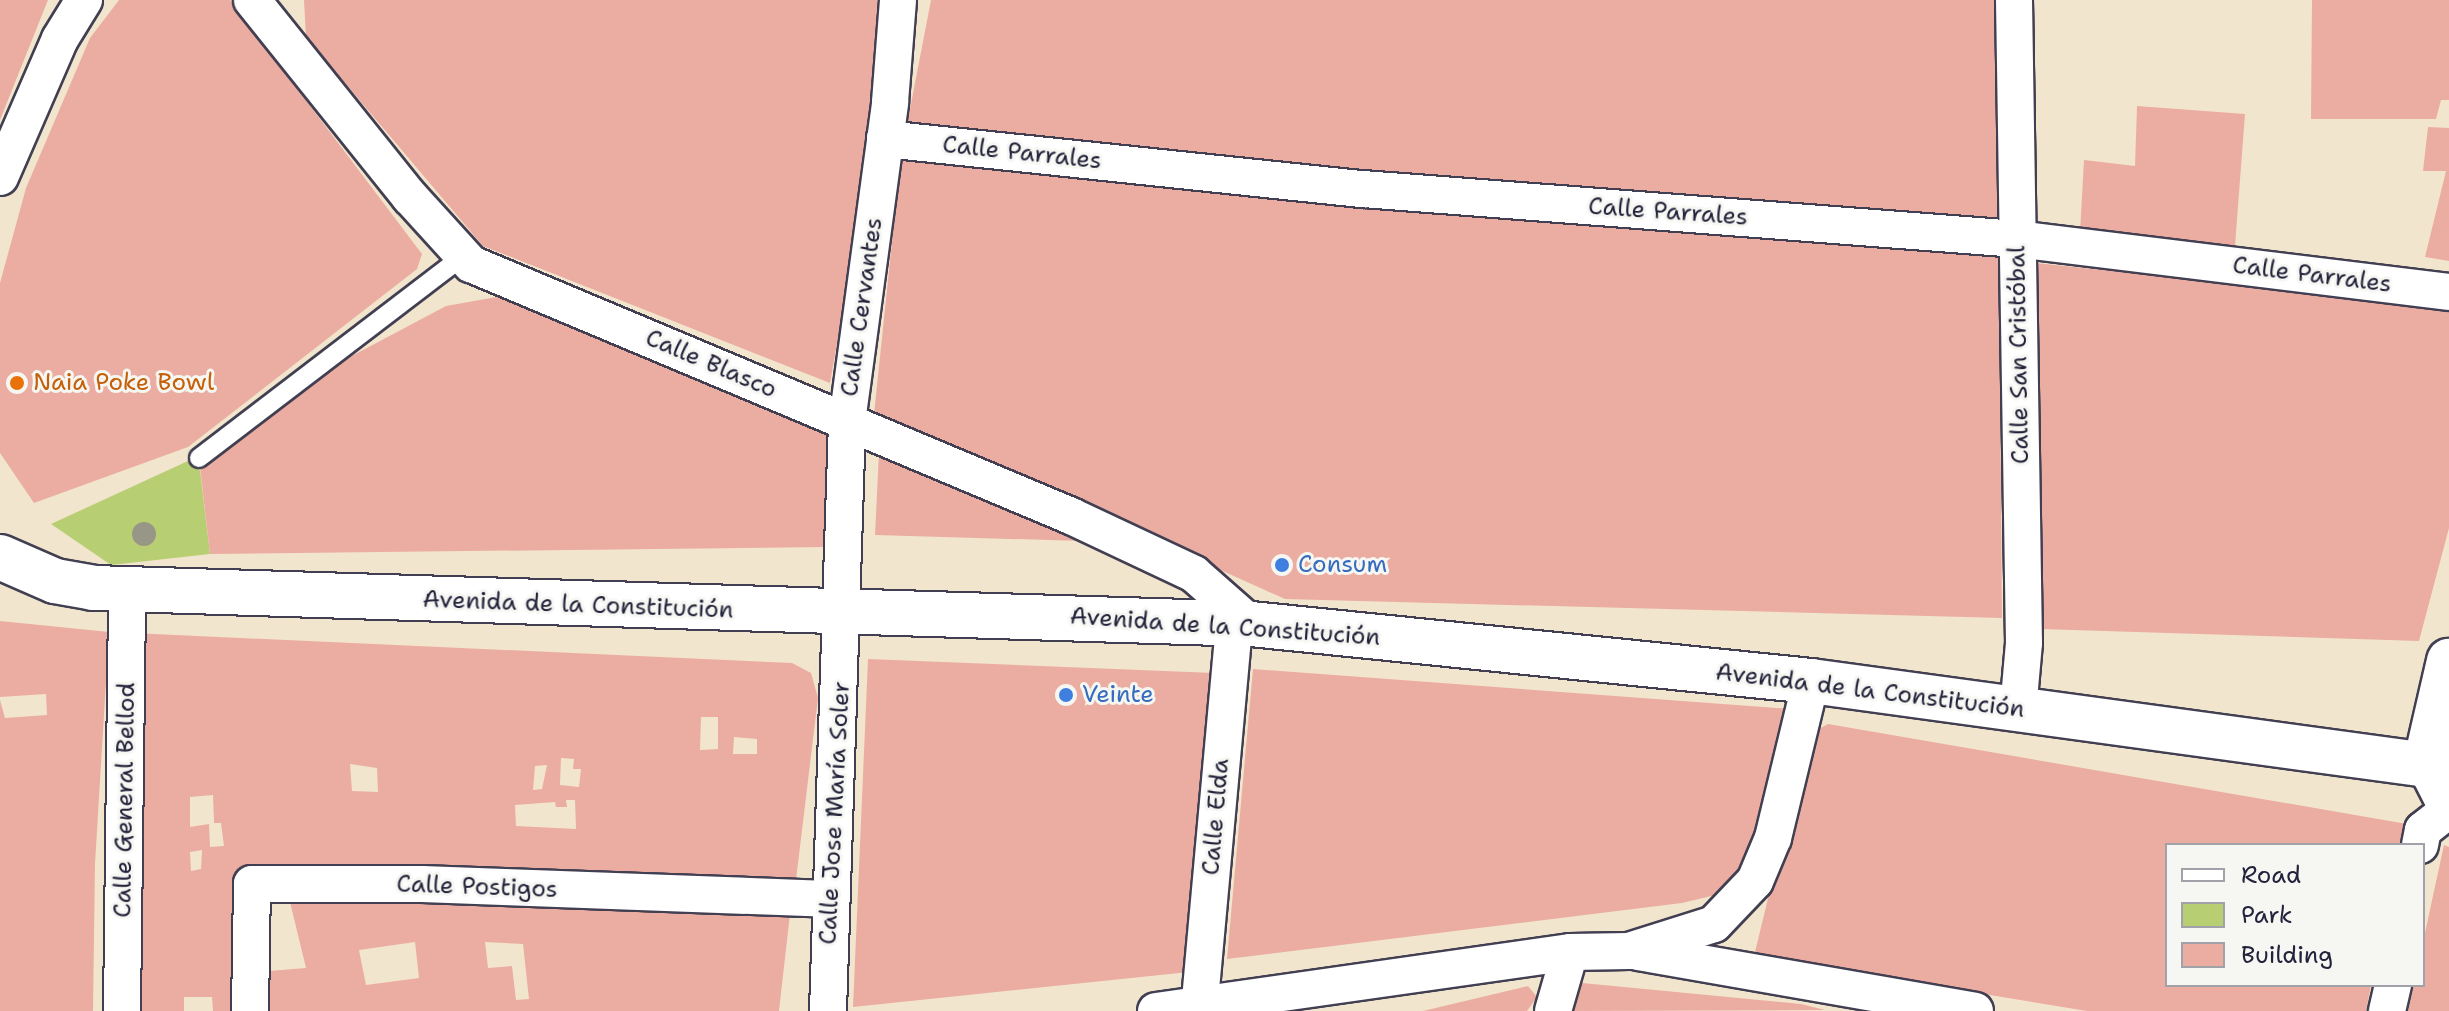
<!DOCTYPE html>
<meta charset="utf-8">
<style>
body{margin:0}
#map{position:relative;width:2449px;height:1011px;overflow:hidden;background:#f2e5ce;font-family:"Shantell Sans",sans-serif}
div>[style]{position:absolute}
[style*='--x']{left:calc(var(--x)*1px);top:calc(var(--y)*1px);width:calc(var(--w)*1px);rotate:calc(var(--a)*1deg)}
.green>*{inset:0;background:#b8ce73}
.building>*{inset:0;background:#ebada2}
.roads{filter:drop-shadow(2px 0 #413f51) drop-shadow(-2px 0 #413f51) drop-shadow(0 2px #413f51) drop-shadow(0 -2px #413f51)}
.lane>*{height:18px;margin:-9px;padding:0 9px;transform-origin:9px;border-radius:9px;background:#fff}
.street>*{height:36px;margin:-18px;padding:0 18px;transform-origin:18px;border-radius:18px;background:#fff}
.secondary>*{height:44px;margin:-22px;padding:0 22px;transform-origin:22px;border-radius:22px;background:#fff}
.trees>*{width:24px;height:24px;margin:-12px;border-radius:50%;background:#989686}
.dots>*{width:22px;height:22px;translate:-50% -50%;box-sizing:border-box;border:4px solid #f6f6f2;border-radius:50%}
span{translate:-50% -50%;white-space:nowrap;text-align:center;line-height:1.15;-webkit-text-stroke:6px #f6f6f2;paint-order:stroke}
.street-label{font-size:24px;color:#22223b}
.food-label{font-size:24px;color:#c56008}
.left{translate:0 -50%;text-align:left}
.shop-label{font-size:24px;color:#366cbe}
.legend{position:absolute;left:2165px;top:843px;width:260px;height:144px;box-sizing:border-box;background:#f6f6f2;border:2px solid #a1a1a9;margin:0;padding:10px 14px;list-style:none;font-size:24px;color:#22223b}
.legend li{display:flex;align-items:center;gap:16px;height:40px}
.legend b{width:40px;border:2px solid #a1a1a9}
</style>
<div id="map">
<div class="green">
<i style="clip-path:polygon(188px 461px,200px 470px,210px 554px,111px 565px,51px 524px)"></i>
</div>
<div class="building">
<i style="clip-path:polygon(0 0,48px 0,0 120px)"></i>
<i style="clip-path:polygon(119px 0,230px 0,422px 254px,417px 269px,188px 447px,34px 503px,0 453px,0 283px,26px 188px,90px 38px)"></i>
<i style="clip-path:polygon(304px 0,886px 0,880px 100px,830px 383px,483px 246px,306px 37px)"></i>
<i style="clip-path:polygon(931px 0,2000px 0,2005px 232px,905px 135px)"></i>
<i style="clip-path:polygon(2312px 0,2449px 0,2449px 100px,2441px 100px,2436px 119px,2311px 119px)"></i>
<i style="clip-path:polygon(2137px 106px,2245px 114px,2235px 246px,2080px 233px,2084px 160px,2135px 166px)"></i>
<i style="clip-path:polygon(2428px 127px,2449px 128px,2449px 261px,2425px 257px,2446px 171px,2423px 171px)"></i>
<i style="clip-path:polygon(901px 156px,1999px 257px,2002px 618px,1285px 599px,874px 414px)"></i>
<i style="clip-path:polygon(2036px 263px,2449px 307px,2449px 528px,2419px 641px,2040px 629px)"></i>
<i style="clip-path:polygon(502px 296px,829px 431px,830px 547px,210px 554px,199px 458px,331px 367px,446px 306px)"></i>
<i style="clip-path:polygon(879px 452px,1084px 527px,1083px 541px,875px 535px)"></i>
<i style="clip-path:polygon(0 621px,109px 632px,95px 864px,93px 1011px,0 1011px,0 700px,5px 718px,47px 715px,46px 694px,0 697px)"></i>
<i style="clip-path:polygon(evenodd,132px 633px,792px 663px,811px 673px,818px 698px,795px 888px,236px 870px,235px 1011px,213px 1011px,212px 997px,184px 997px,184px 1011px,131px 1011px,132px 633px,701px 717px,718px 717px,718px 749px,700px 750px,701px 717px,132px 633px,734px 737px,757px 739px,757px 754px,733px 754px,734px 737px,132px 633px,561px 758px,574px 759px,573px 769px,581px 769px,579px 787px,560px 785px,561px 758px,132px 633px,350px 764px,377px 768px,378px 792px,352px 791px,350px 764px,132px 633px,547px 765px,542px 789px,533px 790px,535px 766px,547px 765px,132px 633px,213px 795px,214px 823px,221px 823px,224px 846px,210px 847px,209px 824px,190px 827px,190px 797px,213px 795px,132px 633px,566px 800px,575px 800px,576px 829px,516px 826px,515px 805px,555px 802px,556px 807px,567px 807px,566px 800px,132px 633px,202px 850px,201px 869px,191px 871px,190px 852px,202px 850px)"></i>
<i style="clip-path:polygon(868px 659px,1214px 673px,1189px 972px,853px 1007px)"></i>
<i style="clip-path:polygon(1253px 669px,1791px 709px,1757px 845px,1728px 892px,1682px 903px,1227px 959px)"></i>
<i style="clip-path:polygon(1828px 724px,2407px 824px,2402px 845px,2167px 845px,2167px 985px,2371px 985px,2366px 1011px,2087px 1011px,1754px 956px,1808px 735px)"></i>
<i style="clip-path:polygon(2444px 845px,2449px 847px,2449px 1011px,2408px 1011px,2414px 985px,2423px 985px,2423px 942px)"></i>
<i style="clip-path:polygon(evenodd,412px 899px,791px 905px,779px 1011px,257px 1011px,257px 972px,306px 968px,290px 902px,412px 899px,415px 942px,419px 978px,366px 985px,359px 950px,415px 942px,412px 899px,485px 942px,523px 944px,529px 999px,516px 1000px,512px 966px,488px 968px,485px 942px)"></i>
<i style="clip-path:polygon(1572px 982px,1801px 1004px,1825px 1010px,1566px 1011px)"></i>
<i style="clip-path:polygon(1528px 986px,1537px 997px,1527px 1011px,1423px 1011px)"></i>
</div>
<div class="roads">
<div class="lane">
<i style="--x:199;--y:458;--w:331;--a:-37.4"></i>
</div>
<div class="street">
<i style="--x:252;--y:0;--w:253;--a:51.3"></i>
<i style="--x:410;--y:197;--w:91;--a:47.7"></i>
<i style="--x:471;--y:264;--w:651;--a:22.78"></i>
<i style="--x:1071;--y:516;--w:136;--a:25.2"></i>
<i style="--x:1194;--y:574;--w:76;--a:41.3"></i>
<i style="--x:2014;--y:0;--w:643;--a:89.11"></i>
<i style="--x:2024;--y:643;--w:67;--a:95.1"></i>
<i style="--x:885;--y:139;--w:481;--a:6"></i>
<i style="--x:1363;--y:189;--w:656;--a:4.37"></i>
<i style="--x:2017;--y:239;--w:435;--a:7"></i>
<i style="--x:0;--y:177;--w:150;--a:-66.5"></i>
<i style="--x:60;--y:39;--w:46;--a:-58.4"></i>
<i style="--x:2425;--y:765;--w:53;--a:62.9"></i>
<i style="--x:2420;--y:845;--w:15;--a:-79"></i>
<i style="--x:2423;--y:830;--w:31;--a:-38"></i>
<i style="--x:1638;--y:952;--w:342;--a:9.9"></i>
<i style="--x:122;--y:1011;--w:421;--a:-89.3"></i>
<i style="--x:250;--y:1011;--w:127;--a:-89.1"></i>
<i style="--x:252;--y:884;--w:170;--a:0"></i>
<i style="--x:422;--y:884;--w:406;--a:2.1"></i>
<i style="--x:828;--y:1011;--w:589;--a:-88.15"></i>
<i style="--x:847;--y:422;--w:323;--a:-82.3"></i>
<i style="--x:890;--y:102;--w:102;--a:-85.5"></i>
<i style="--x:1156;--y:1011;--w:418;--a:-8.1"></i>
<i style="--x:1570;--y:952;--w:59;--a:-1"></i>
<i style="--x:1629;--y:951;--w:89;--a:-17.6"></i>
<i style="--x:1714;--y:924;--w:59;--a:-46.4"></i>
<i style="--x:1755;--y:881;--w:47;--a:-67.3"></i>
<i style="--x:1773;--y:838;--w:162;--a:-76.4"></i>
<i style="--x:1199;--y:1011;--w:389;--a:-84.8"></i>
<i style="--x:1553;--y:1011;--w:61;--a:-73.9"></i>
<i style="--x:2387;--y:1011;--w:27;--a:-77"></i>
</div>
<div class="secondary">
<i style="--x:0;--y:557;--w:60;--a:23.6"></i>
<i style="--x:55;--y:581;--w:39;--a:10"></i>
<i style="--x:93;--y:588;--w:1159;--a:1.78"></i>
<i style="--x:1251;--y:624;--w:563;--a:5.81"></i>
<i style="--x:1811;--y:681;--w:644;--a:7.77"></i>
<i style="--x:2425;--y:765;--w:107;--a:-77"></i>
</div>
</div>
<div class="trees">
<i style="left:144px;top:534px"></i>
</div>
<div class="dots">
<i style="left:17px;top:383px;background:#e8710a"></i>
<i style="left:1282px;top:565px;background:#3f7fe0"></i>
<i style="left:1066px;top:695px;background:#3f7fe0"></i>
</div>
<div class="street-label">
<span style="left:1022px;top:153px;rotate:6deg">Calle Parrales</span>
<span style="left:1668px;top:212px;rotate:4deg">Calle Parrales</span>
<span style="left:2312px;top:275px;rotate:7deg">Calle Parrales</span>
<span style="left:862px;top:307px;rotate:-82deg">Calle Cervantes</span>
<span style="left:2019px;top:355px;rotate:-91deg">Calle San Cristóbal</span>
<span style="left:711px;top:364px;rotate:23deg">Calle Blasco</span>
<span style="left:578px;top:605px;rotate:2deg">Avenida de la Constitución</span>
<span style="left:1225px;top:627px;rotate:4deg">Avenida de la Constitución</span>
<span style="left:1870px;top:691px;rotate:7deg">Avenida de la Constitución</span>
<span style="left:125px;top:800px;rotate:-89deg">Calle General Bellod</span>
<span style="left:835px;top:813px;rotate:-87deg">Calle Jose María Soler</span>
<span style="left:1216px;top:817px;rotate:-85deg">Calle Elda</span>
<span style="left:477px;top:887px;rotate:2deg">Calle Postigos</span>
</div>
<div class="food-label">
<span class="left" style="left:33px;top:383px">Naia Poke Bowl</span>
</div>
<div class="shop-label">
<span class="left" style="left:1298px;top:565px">Consum</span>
<span class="left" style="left:1082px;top:695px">Veinte</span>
</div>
<ul class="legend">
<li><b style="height:10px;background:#fff"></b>Road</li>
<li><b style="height:22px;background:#b8ce73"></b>Park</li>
<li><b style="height:22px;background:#ebada2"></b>Building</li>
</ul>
</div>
